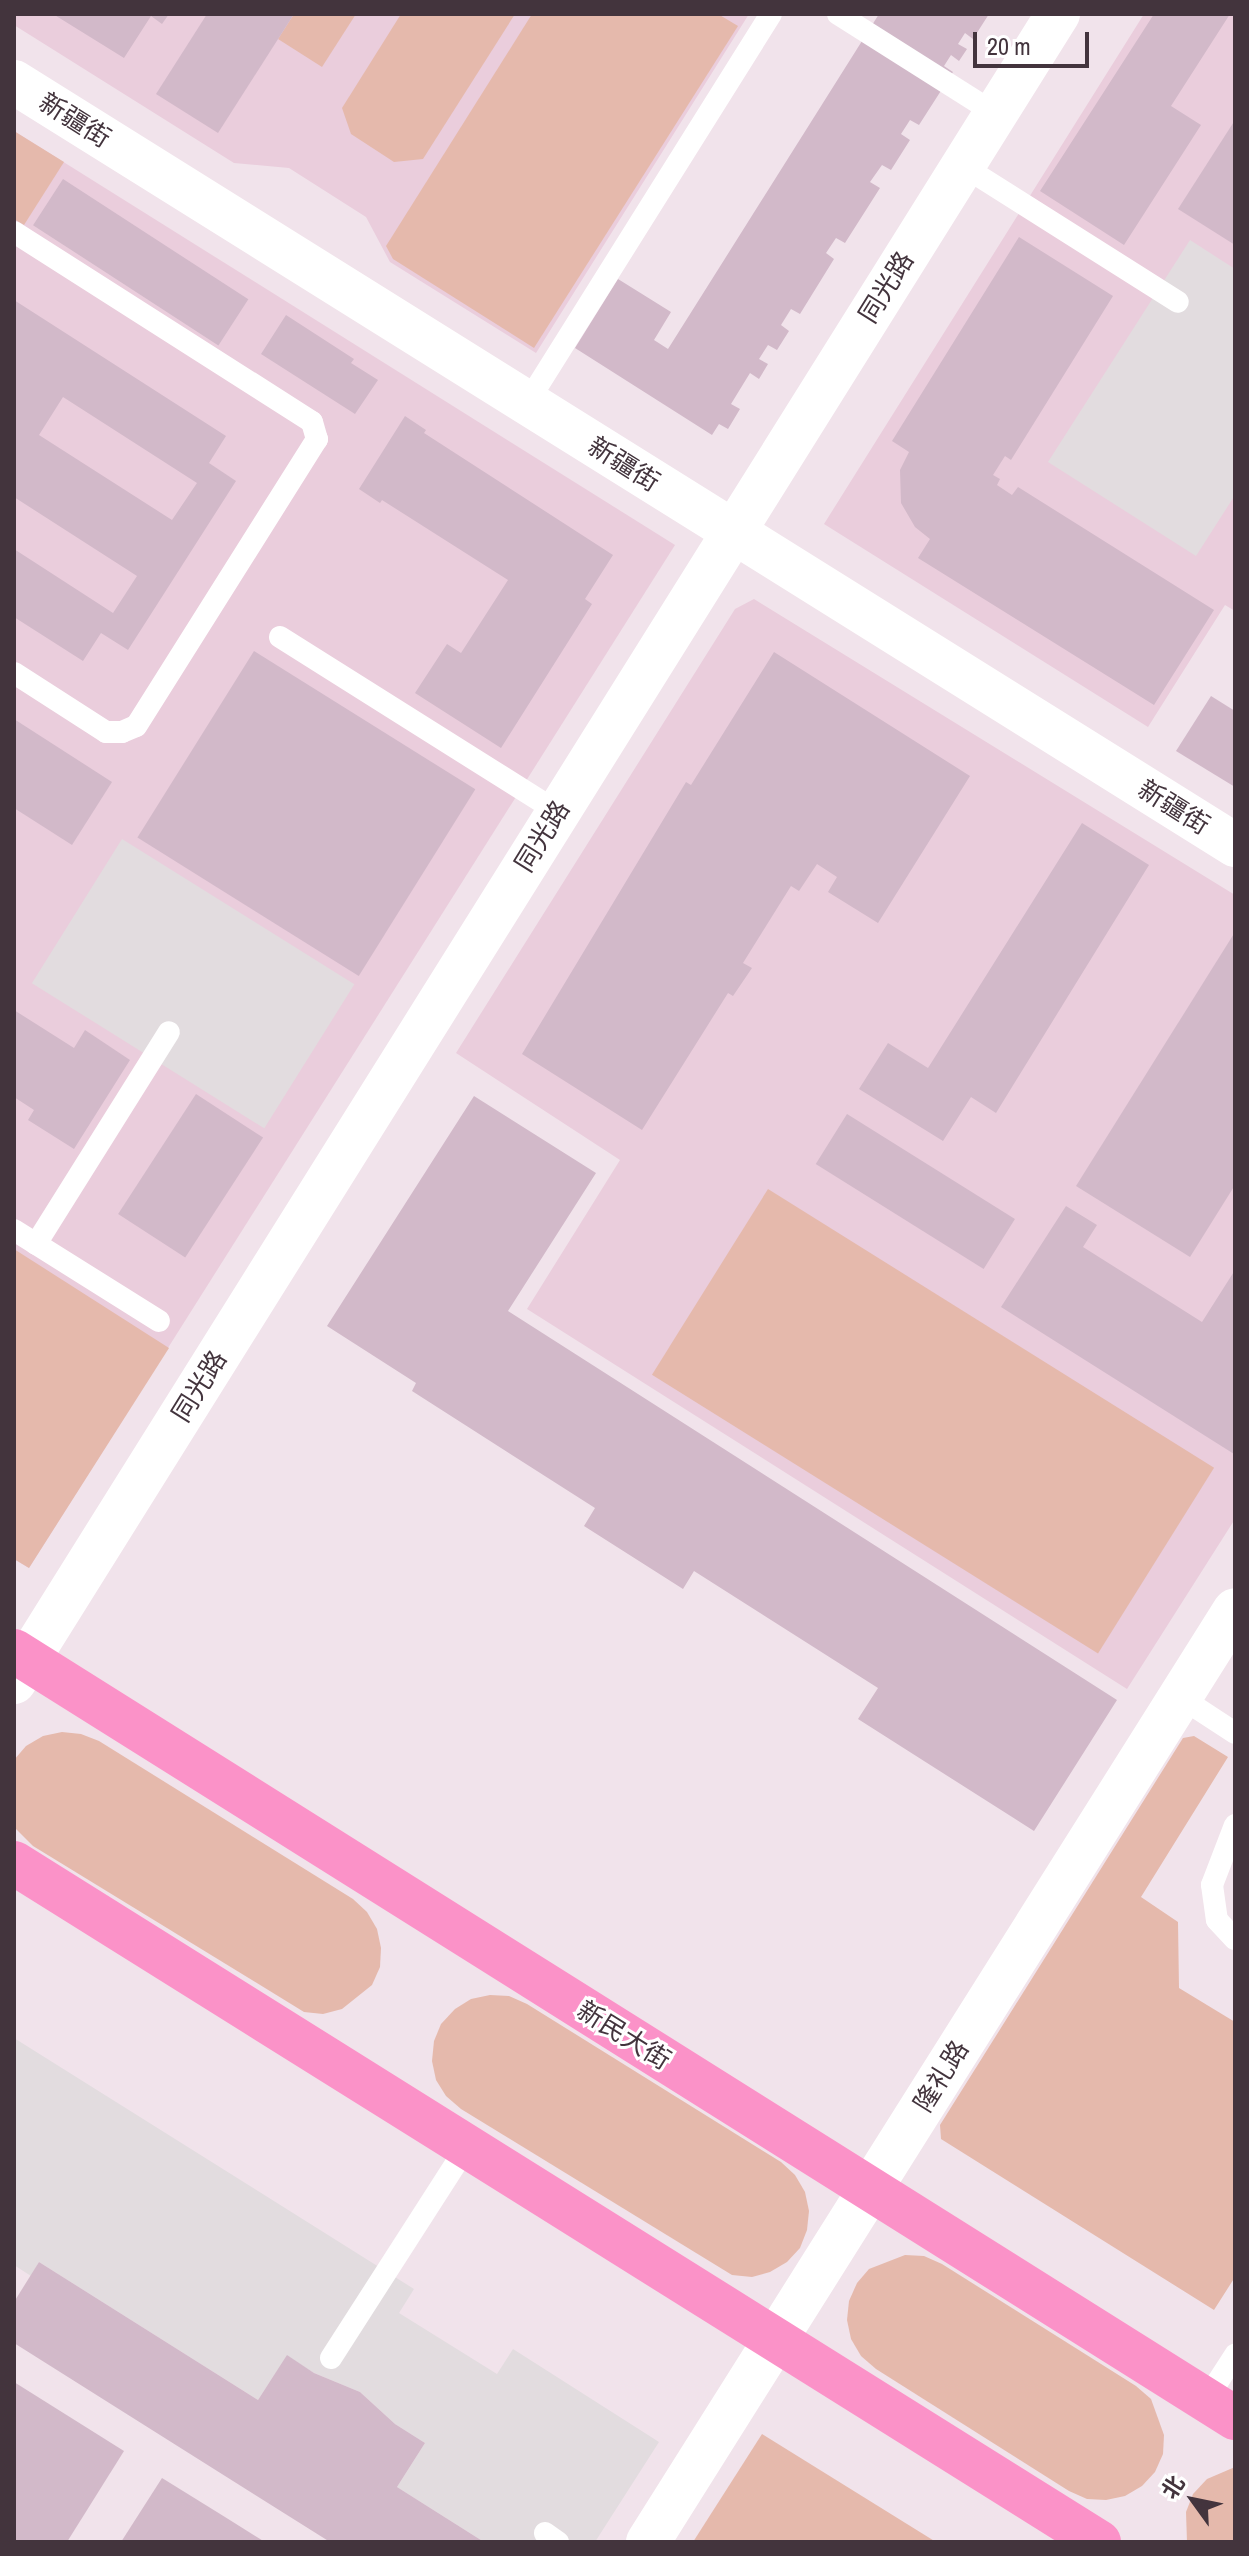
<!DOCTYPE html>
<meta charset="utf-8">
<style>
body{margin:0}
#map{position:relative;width:1249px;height:2556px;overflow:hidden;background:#f1e3eb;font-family:"Archivo Narrow","Noto Sans SC",sans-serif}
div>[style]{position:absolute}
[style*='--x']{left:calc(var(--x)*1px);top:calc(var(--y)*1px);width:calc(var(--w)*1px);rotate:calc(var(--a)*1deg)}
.education>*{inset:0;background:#eacddc}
.green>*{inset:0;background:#e5b9ac;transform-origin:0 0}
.parking>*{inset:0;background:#e2dcdf;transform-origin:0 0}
.building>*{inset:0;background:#d2b9c9;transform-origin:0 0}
.service>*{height:22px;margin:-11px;padding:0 11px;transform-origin:11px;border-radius:11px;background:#fff}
.tertiary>*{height:44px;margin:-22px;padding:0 22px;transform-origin:22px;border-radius:22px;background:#fff}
.primary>*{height:44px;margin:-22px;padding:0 22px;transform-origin:22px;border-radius:22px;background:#fb92c8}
span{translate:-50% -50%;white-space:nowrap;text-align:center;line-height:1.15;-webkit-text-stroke:6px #fff;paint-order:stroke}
.street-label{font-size:26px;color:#43343d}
.frame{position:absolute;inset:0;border:16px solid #43343d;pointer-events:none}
.north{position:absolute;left:1153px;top:2460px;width:80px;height:80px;-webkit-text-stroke:6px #fff;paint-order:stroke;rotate:303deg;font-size:22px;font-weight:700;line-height:32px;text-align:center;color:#43343d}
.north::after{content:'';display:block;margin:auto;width:28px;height:36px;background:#43343d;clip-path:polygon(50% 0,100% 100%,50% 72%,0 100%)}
.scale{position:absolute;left:973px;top:32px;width:116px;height:36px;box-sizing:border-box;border:4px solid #43343d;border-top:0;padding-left:10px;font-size:24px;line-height:28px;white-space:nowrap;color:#43343d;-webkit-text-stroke:6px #fff;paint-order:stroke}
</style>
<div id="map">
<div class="education">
<i style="clip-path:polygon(14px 14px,749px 14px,536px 353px,390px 262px,366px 217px,289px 168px,234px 163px,14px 25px)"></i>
<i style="clip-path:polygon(1144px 14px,1235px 14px,1235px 611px,1225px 605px,1148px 727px,824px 524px)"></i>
<i style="clip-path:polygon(14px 131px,675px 545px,29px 1568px,14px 1559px)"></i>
<i style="clip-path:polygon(754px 599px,1235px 895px,1235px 1519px,1127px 1689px,527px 1309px,620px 1160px,456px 1053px,735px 609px)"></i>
</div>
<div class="green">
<i style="clip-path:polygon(294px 14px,356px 14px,322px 67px,278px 39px)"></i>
<i style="clip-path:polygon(401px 14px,515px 14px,423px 159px,394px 162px,351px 134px,342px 108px)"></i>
<i style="clip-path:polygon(532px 14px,718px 14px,738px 26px,534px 348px,393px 259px,386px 246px)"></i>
<i style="clip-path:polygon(14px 131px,64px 162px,24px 225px,14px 219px)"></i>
<i style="left:768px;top:1189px;width:526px;height:219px;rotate:32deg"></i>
<i style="clip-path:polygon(14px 1249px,169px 1348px,29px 1568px,14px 1559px)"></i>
<i style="clip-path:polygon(62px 1732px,81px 1734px,99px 1741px,353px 1899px,367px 1912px,377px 1929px,381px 1948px,380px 1967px,372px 1985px,342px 2009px,323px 2014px,304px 2012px,33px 1846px,14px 1827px,14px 1760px,26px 1746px,43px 1736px)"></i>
<i style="clip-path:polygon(1194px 1736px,1228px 1757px,1141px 1897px,1178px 1922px,1179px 1988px,1235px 2022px,1235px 2277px,1214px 2310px,941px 2139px,940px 2125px,1183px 1738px)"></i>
<i style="clip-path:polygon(490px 1995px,509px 1996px,527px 2004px,781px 2162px,795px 2175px,805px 2192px,809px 2211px,807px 2230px,800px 2248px,787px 2262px,770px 2272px,752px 2277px,732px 2275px,461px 2109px,446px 2096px,436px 2080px,432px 2061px,434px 2041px,441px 2024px,455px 2009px,471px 1999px)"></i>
<i style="clip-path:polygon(905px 2255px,924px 2256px,942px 2264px,1136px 2386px,1151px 2399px,1164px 2435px,1163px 2454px,1155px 2472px,1142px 2486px,1125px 2496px,1106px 2500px,1087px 2499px,1069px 2491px,876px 2369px,861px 2356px,851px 2339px,847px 2320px,849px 2301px,857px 2283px,869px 2269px)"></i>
<i style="clip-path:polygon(762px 2434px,936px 2542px,693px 2542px)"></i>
<i style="clip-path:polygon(1235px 2467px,1235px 2542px,1187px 2542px,1186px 2512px,1193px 2494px,1207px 2479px)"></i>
</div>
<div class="parking">
<i style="clip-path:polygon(1190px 240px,1235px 269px,1235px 495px,1196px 556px,1048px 462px)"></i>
<i style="left:122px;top:839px;width:274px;height:170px;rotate:32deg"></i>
<i style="clip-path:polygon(14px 2038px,414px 2289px,399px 2313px,497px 2374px,513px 2349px,659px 2442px,595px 2542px,484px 2542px,397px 2487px,425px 2443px,395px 2424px,360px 2392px,314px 2373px,287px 2356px,258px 2400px,39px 2262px,31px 2276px,14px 2265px)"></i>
</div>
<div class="building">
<i style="clip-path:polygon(53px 14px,169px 14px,162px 24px,151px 16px,124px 58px)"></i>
<i style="clip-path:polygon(207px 14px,294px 14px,218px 133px,156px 94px)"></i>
<i style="clip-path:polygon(879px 14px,989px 14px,973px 39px,965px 33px,958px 44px,967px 49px,959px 61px,951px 55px,944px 66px,953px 72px,919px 125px,910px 120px,901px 134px,910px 140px,891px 170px,882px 165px,870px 182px,880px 188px,845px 243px,836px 238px,826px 253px,834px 259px,800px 314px,791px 309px,781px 325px,789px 331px,777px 350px,768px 345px,759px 359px,768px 364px,759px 379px,750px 373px,731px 404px,740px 409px,728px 429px,719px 424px,712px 435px,575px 348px,618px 279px,671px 312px,654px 340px,668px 349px)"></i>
<i style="clip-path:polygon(1154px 14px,1230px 14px,1171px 106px,1201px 125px,1124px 245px,1040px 191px)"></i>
<i style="clip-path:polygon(1235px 120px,1235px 245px,1178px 209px)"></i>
<i style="left:63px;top:179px;width:221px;height:55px;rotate:33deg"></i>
<i style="clip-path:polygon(1019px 237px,1113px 296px,1011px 460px,1005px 456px,993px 475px,1000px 479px,997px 485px,1012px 495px,1018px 487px,1214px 610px,1154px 705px,918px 558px,930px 539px,915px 527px,901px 503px,900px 470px,909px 452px,892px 441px)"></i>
<i style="clip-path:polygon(evenodd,14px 300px,226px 436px,209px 463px,236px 481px,128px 650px,101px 633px,83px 661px,14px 617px,14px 549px,113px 613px,137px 576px,14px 497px,14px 300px,63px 397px,197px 483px,172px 520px,39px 435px,63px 397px)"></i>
<i style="clip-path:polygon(286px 315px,354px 359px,351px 363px,378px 380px,355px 414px,261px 354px)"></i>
<i style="clip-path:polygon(405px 416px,426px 430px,424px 433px,613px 555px,585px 599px,592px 604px,501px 748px,415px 693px,447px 644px,461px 653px,508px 580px,382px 500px,380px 503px,359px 489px)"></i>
<i style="left:254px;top:651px;width:261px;height:220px;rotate:32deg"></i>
<i style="clip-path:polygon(774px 652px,970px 776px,878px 923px,828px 892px,837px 877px,817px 864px,799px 891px,791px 886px,743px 963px,752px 968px,733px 996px,728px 993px,642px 1130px,522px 1054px,686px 782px,691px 785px)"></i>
<i style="clip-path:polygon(1211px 696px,1235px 711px,1235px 787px,1176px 751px)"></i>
<i style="clip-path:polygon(14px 719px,112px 782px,72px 845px,14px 808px)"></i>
<i style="clip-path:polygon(1082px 823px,1149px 865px,996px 1113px,971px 1097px,943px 1141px,859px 1089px,888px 1043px,928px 1068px)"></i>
<i style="clip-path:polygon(1235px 932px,1235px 1185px,1190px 1257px,1076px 1186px)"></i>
<i style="clip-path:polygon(14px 1010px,74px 1048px,85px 1030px,130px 1060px,74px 1149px,28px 1120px,34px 1110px,14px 1097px)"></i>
<i style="left:196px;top:1094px;width:80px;height:143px;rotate:33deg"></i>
<i style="clip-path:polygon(474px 1096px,596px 1173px,508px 1311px,1117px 1700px,1034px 1831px,858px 1719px,878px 1688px,694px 1571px,683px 1589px,584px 1526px,595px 1508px,412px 1391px,416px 1383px,327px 1326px)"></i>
<i style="left:847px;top:1114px;width:198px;height:59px;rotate:32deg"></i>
<i style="clip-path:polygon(1066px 1206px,1097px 1225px,1083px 1247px,1202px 1322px,1235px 1270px,1234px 1454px,1001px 1307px)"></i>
<i style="clip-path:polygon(39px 2262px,258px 2400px,287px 2355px,314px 2373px,360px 2392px,395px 2424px,425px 2443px,397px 2487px,484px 2542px,330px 2542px,14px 2343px,14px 2302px)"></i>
<i style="clip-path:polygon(14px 2382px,124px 2451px,67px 2542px,14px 2542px)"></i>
<i style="clip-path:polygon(162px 2478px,225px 2517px,265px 2542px,121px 2542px)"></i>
</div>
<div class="service">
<i style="--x:838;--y:14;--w:187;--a:32.3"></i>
<i style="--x:963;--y:166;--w:254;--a:32.3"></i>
<i style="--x:14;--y:232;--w:353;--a:32.5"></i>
<i style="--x:312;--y:422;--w:18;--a:74"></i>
<i style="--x:317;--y:439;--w:339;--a:122.2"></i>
<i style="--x:136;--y:726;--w:15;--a:157"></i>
<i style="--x:122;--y:732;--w:16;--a:180"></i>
<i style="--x:106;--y:732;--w:109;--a:-147.3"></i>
<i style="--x:527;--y:403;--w:459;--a:-57.9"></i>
<i style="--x:280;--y:637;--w:328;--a:32.2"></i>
<i style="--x:14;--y:1230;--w:171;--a:32.1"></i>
<i style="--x:36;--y:1244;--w:250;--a:-57.9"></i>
<i style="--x:1180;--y:1697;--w:66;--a:33.2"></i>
<i style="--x:1235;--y:1825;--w:64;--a:111"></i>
<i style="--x:1212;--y:1885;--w:35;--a:82"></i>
<i style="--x:1217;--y:1920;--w:26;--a:47"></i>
<i style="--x:331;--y:2358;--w:252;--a:-57.3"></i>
<i style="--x:1206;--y:2400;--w:54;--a:-57.2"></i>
<i style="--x:545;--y:2533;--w:16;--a:35"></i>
</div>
<div class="tertiary">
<i style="--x:14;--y:82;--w:1440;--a:32"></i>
<i style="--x:14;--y:1682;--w:1968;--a:-57.96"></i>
<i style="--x:648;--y:2542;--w:1101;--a:-57.8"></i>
</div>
<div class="primary">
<i style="--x:14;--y:1651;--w:1442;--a:32.14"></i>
<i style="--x:14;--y:1863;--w:1280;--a:32.04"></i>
</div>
<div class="street-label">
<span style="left:75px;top:120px;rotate:32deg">新疆街</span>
<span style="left:886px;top:287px;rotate:-58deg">同光路</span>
<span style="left:624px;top:464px;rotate:32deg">新疆街</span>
<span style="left:1174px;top:807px;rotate:32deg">新疆街</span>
<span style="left:542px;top:836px;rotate:-58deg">同光路</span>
<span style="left:199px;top:1386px;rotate:-58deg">同光路</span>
<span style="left:624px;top:2035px;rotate:32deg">新民大街</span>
<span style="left:941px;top:2076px;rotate:-58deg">隆礼路</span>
</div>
<div class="frame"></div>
<div class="north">北</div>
<div class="scale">20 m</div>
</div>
